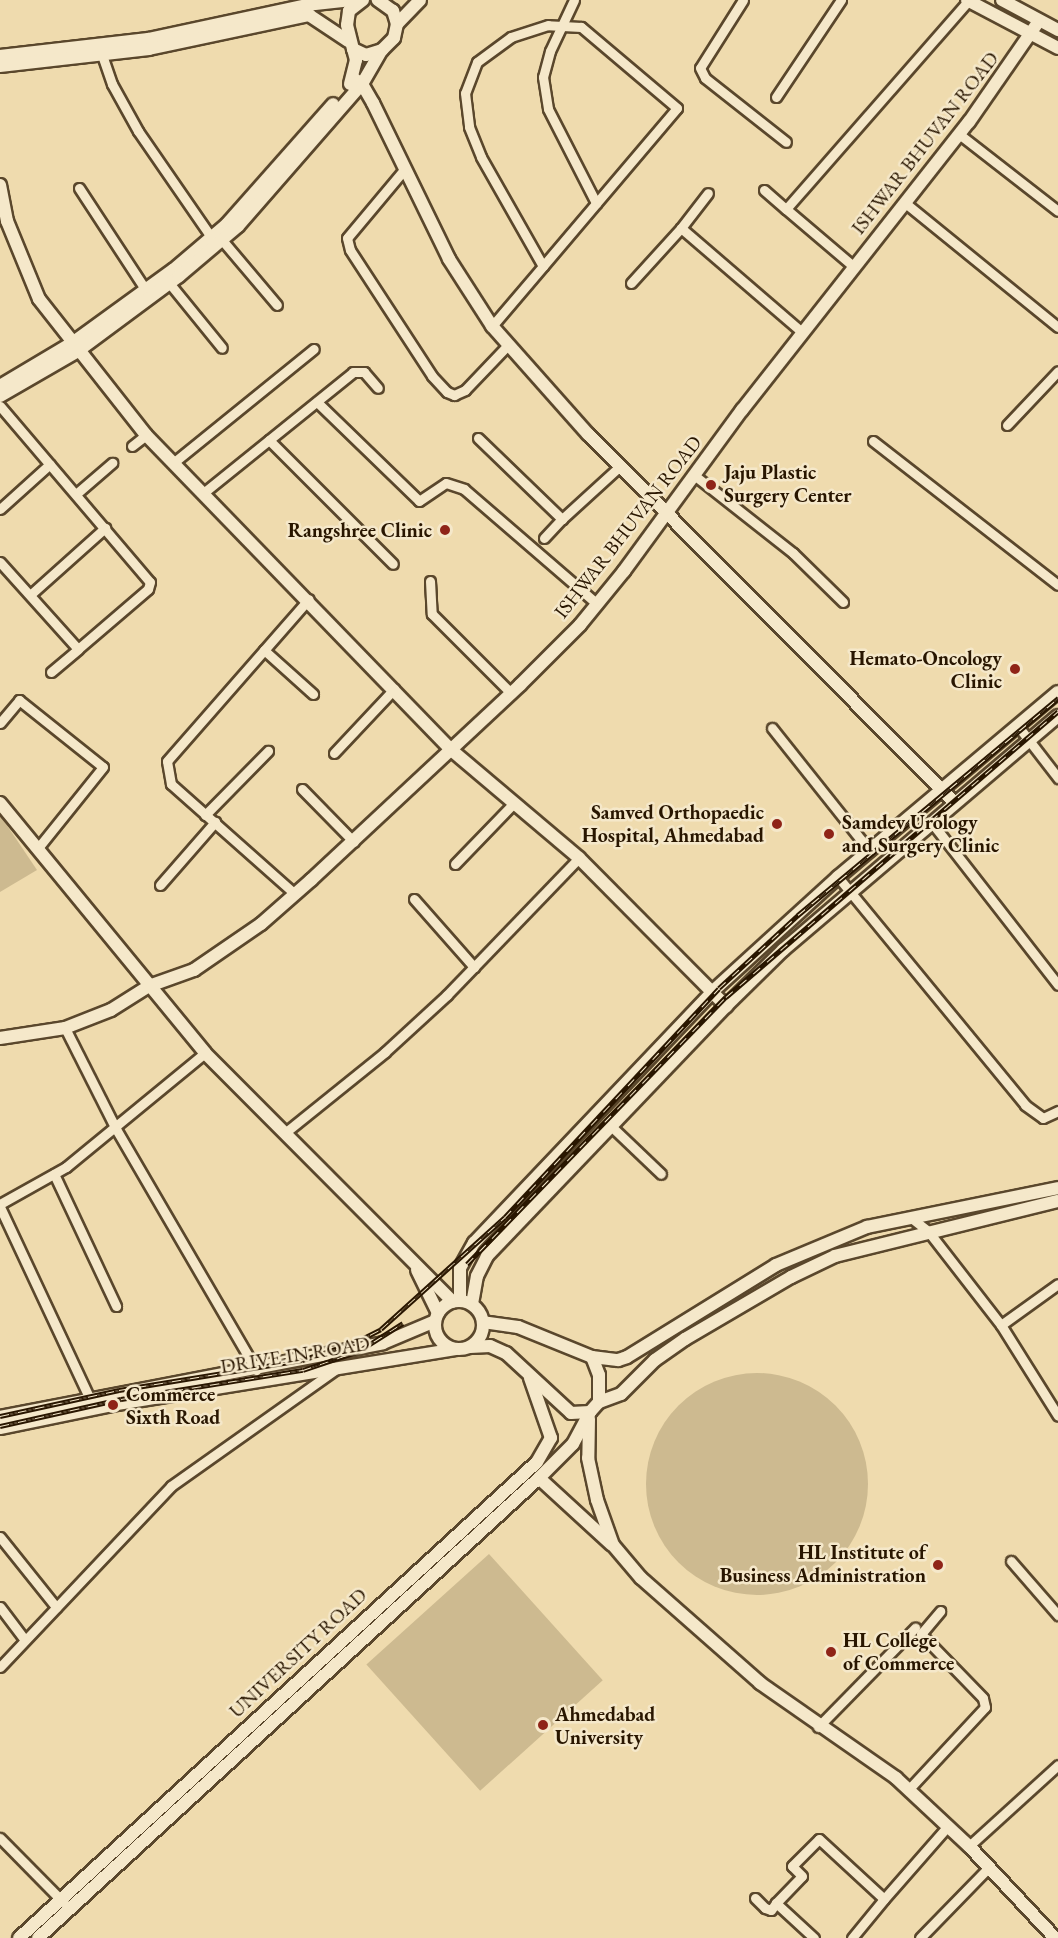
<!DOCTYPE html>
<style>
body{margin:0}
#map{position:relative;width:1058px;height:1938px;overflow:hidden;background:#efdbae;font-family:"EB Garamond",serif}
div>[style]{position:absolute}
[style*='--x']{left:calc(var(--x)*1px);top:calc(var(--y)*1px);width:calc(var(--w)*1px);rotate:calc(var(--a)*1deg)}
.green>*{inset:0;background:#cdba90;transform-origin:0 0}
.round{border-radius:50%}
.roads{filter:drop-shadow(2px 0 #5a472c) drop-shadow(-2px 0 #5a472c) drop-shadow(0 2px #5a472c) drop-shadow(0 -2px #5a472c)}
.street>*{height:9px;margin:-4.5px;padding:0 4.5px;transform-origin:4.5px;border-radius:4.5px;background:#f5e8ca}
.secondary>*{height:12px;margin:-6px;padding:0 6px;transform-origin:6px;border-radius:6px;background:#f5e8ca}
.secondary>.ring{margin:-6px;padding:0;box-sizing:content-box;background:none;border:12px solid #f5e8ca;border-radius:50%}
.rail>*{height:5px;margin-top:-2.5px;transform-origin:0;background:repeating-linear-gradient(90deg,#f5e8ca 0 9px,#291600 0 18px);box-sizing:border-box;border-block:2px solid #291600}
.dots>*{width:16px;height:16px;translate:-50% -50%;box-sizing:border-box;border:3px solid #f5e8ca;border-radius:50%}
span{translate:-50% -50%;white-space:nowrap;text-align:center;line-height:1.15;-webkit-text-stroke:5px #f5e8ca;paint-order:stroke}
.street-label{font-size:20px;color:#291600}
.poi-label{font-size:20px;color:#291600;font-weight:700}
.left{translate:0 -50%;text-align:left}
.right{translate:-100% -50%;text-align:right}
</style>
<div id="map">
<div class="green">
<i style="clip-path:polygon(0 815px,37px 870px,0 892px)"></i>
<i class="round" style="left:646px;top:1373px;width:222px;height:222px"></i>
<i style="left:489px;top:1554px;width:170px;height:165px;rotate:48deg"></i>
</div>
<div class="roads">
<div class="street">
<i style="--x:574;--y:0;--w:56;--a:115.2"></i>
<i style="--x:550;--y:51;--w:27;--a:105"></i>
<i style="--x:543;--y:77;--w:32;--a:81"></i>
<i style="--x:548;--y:109;--w:106;--a:62.9"></i>
<i style="--x:743;--y:0;--w:80;--a:122.3"></i>
<i style="--x:700;--y:68;--w:11;--a:63"></i>
<i style="--x:705;--y:78;--w:103;--a:38.3"></i>
<i style="--x:102;--y:55;--w:31;--a:71"></i>
<i style="--x:112;--y:84;--w:54;--a:61"></i>
<i style="--x:138;--y:131;--w:129;--a:55.4"></i>
<i style="--x:776;--y:97;--w:117;--a:-56.2"></i>
<i style="--x:959;--y:134;--w:125;--a:37.9"></i>
<i style="--x:403;--y:171;--w:87;--a:129.9"></i>
<i style="--x:347;--y:238;--w:12;--a:76"></i>
<i style="--x:350;--y:250;--w:150;--a:56.9"></i>
<i style="--x:432;--y:376;--w:22;--a:47"></i>
<i style="--x:447;--y:392;--w:8;--a:23"></i>
<i style="--x:454;--y:395;--w:12;--a:-24"></i>
<i style="--x:465;--y:390;--w:62;--a:-46.3"></i>
<i style="--x:79;--y:188;--w:121;--a:56.8"></i>
<i style="--x:764;--y:190;--w:29;--a:41"></i>
<i style="--x:904;--y:202;--w:198;--a:39.1"></i>
<i style="--x:681;--y:228;--w:44;--a:-52.4"></i>
<i style="--x:222;--y:240;--w:85;--a:49.8"></i>
<i style="--x:853;--y:266;--w:88;--a:-139.6"></i>
<i style="--x:786;--y:209;--w:276;--a:-48.8"></i>
<i style="--x:631;--y:283;--w:74;--a:-47.7"></i>
<i style="--x:681;--y:228;--w:160;--a:40.7"></i>
<i style="--x:170;--y:284;--w:82;--a:50.9"></i>
<i style="--x:492;--y:326;--w:79;--a:-49.6"></i>
<i style="--x:543;--y:266;--w:207;--a:-49.7"></i>
<i style="--x:677;--y:108;--w:126;--a:-139.8"></i>
<i style="--x:581;--y:27;--w:33;--a:-177"></i>
<i style="--x:548;--y:25;--w:39;--a:162"></i>
<i style="--x:511;--y:37;--w:42;--a:143.7"></i>
<i style="--x:477;--y:62;--w:33;--a:111"></i>
<i style="--x:465;--y:93;--w:34;--a:83"></i>
<i style="--x:469;--y:127;--w:32;--a:68"></i>
<i style="--x:481;--y:157;--w:125;--a:60.4"></i>
<i style="--x:317;--y:402;--w:142;--a:44.1"></i>
<i style="--x:419;--y:501;--w:32;--a:-34"></i>
<i style="--x:446;--y:483;--w:19;--a:18"></i>
<i style="--x:464;--y:489;--w:176;--a:40.8"></i>
<i style="--x:0;--y:406;--w:231;--a:49.6"></i>
<i style="--x:150;--y:582;--w:7;--a:106"></i>
<i style="--x:148;--y:589;--w:92;--a:139.4"></i>
<i style="--x:78;--y:649;--w:117;--a:-131.9"></i>
<i style="--x:1007;--y:425;--w:74;--a:-46.6"></i>
<i style="--x:478;--y:438;--w:117;--a:44"></i>
<i style="--x:562;--y:519;--w:79;--a:-42.4"></i>
<i style="--x:269;--y:440;--w:175;--a:45"></i>
<i style="--x:873;--y:441;--w:234;--a:37.9"></i>
<i style="--x:132;--y:446;--w:18;--a:-38"></i>
<i style="--x:173;--y:463;--w:181;--a:-39"></i>
<i style="--x:694;--y:475;--w:126;--a:38.2"></i>
<i style="--x:793;--y:553;--w:70;--a:44.4"></i>
<i style="--x:76;--y:494;--w:48;--a:-40.7"></i>
<i style="--x:202;--y:494;--w:194;--a:-38.9"></i>
<i style="--x:353;--y:372;--w:11;--a:0"></i>
<i style="--x:364;--y:372;--w:21;--a:49"></i>
<i style="--x:0;--y:509;--w:67;--a:-42"></i>
<i style="--x:544;--y:538;--w:26;--a:-47"></i>
<i style="--x:430;--y:581;--w:33;--a:87"></i>
<i style="--x:432;--y:614;--w:112;--a:45"></i>
<i style="--x:30;--y:595;--w:101;--a:-41.8"></i>
<i style="--x:264;--y:650;--w:66;--a:41.9"></i>
<i style="--x:51;--y:672;--w:35;--a:-40"></i>
<i style="--x:0;--y:723;--w:30;--a:-50"></i>
<i style="--x:19;--y:700;--w:107;--a:38.6"></i>
<i style="--x:103;--y:767;--w:105;--a:128.8"></i>
<i style="--x:1018;--y:726;--w:66;--a:52.4"></i>
<i style="--x:772;--y:728;--w:157;--a:51.5"></i>
<i style="--x:334;--y:753;--w:88;--a:-46.8"></i>
<i style="--x:302;--y:789;--w:74;--a:45.5"></i>
<i style="--x:205;--y:815;--w:90;--a:-45.5"></i>
<i style="--x:932;--y:823;--w:205;--a:52.1"></i>
<i style="--x:455;--y:864;--w:85;--a:-46"></i>
<i style="--x:838;--y:877;--w:295;--a:50.6"></i>
<i style="--x:1025;--y:1105;--w:22;--a:36"></i>
<i style="--x:1043;--y:1118;--w:17;--a:-25"></i>
<i style="--x:160;--y:885;--w:84;--a:-48.9"></i>
<i style="--x:295;--y:894;--w:166;--a:-138.4"></i>
<i style="--x:171;--y:784;--w:23;--a:-100"></i>
<i style="--x:167;--y:761;--w:215;--a:-48.8"></i>
<i style="--x:414;--y:899;--w:91;--a:48.6"></i>
<i style="--x:65;--y:1028;--w:113;--a:63.2"></i>
<i style="--x:116;--y:1129;--w:279;--a:59.8"></i>
<i style="--x:611;--y:1126;--w:69;--a:43.8"></i>
<i style="--x:286;--y:1132;--w:127;--a:-38.9"></i>
<i style="--x:385;--y:1052;--w:84;--a:-42.6"></i>
<i style="--x:447;--y:995;--w:190;--a:-46.1"></i>
<i style="--x:54;--y:1174;--w:146;--a:64.8"></i>
<i style="--x:0;--y:1204;--w:76;--a:-29.3"></i>
<i style="--x:66;--y:1167;--w:180;--a:-39.4"></i>
<i style="--x:0;--y:1207;--w:212;--a:64.9"></i>
<i style="--x:910;--y:1217;--w:23;--a:38"></i>
<i style="--x:928;--y:1231;--w:119;--a:52.2"></i>
<i style="--x:1001;--y:1325;--w:107;--a:57.9"></i>
<i style="--x:1001;--y:1325;--w:70;--a:-35.7"></i>
<i style="--x:0;--y:1537;--w:90;--a:51.3"></i>
<i style="--x:1011;--y:1561;--w:72;--a:49"></i>
<i style="--x:0;--y:1607;--w:41;--a:52.9"></i>
<i style="--x:0;--y:1667;--w:249;--a:-46.6"></i>
<i style="--x:171;--y:1486;--w:201;--a:-35.3"></i>
<i style="--x:818;--y:1727;--w:139;--a:-45.6"></i>
<i style="--x:908;--y:1790;--w:113;--a:-47.1"></i>
<i style="--x:985;--y:1707;--w:9;--a:-103"></i>
<i style="--x:983;--y:1698;--w:89;--a:-134.1"></i>
<i style="--x:921;--y:1634;--w:30;--a:-50"></i>
<i style="--x:0;--y:1838;--w:91;--a:45.4"></i>
<i style="--x:969;--y:1846;--w:120;--a:-42.3"></i>
<i style="--x:755;--y:1898;--w:14;--a:45"></i>
<i style="--x:765;--y:1908;--w:6;--a:18"></i>
<i style="--x:771;--y:1910;--w:9;--a:-54"></i>
<i style="--x:814;--y:1938;--w:52;--a:-137.4"></i>
<i style="--x:776;--y:1903;--w:37;--a:-46"></i>
<i style="--x:802;--y:1876;--w:14;--a:-135"></i>
<i style="--x:792;--y:1866;--w:38;--a:-45"></i>
<i style="--x:819;--y:1839;--w:88;--a:42.7"></i>
<i style="--x:884;--y:1899;--w:97;--a:-48.8"></i>
<i style="--x:852;--y:1938;--w:50;--a:-50.6"></i>
<i style="--x:920;--y:1938;--w:99;--a:-45.8"></i>
</div>
<div class="secondary">
<i style="--x:363;--y:0;--w:18;--a:142"></i>
<i style="--x:349;--y:11;--w:14;--a:98"></i>
<i style="--x:347;--y:25;--w:25;--a:76"></i>
<i style="--x:353;--y:49;--w:14;--a:25"></i>
<i style="--x:366;--y:55;--w:17;--a:-17"></i>
<i style="--x:382;--y:50;--w:17;--a:-45"></i>
<i style="--x:394;--y:38;--w:14;--a:-78"></i>
<i style="--x:397;--y:24;--w:14;--a:-107"></i>
<i style="--x:393;--y:11;--w:19;--a:-144"></i>
<i style="--x:967;--y:0;--w:103;--a:27.8"></i>
<i style="--x:1002;--y:0;--w:64;--a:28.2"></i>
<i style="--x:397;--y:24;--w:33;--a:-46"></i>
<i style="--x:0;--y:56;--w:149;--a:-6.6"></i>
<i style="--x:148;--y:39;--w:162;--a:-12.1"></i>
<i style="--x:306;--y:5;--w:46;--a:-6.2"></i>
<i style="--x:0;--y:66;--w:150;--a:-6.5"></i>
<i style="--x:149;--y:49;--w:164;--a:-12"></i>
<i style="--x:309;--y:15;--w:47;--a:33.7"></i>
<i style="--x:353;--y:78;--w:11;--a:34"></i>
<i style="--x:362;--y:84;--w:22;--a:60"></i>
<i style="--x:373;--y:103;--w:174;--a:64"></i>
<i style="--x:449;--y:259;--w:80;--a:57.3"></i>
<i style="--x:492;--y:326;--w:144;--a:48.4"></i>
<i style="--x:588;--y:434;--w:520;--a:45.16"></i>
<i style="--x:350;--y:84;--w:25;--a:-76"></i>
<i style="--x:356;--y:60;--w:11;--a:-105"></i>
<i style="--x:0;--y:185;--w:37;--a:79"></i>
<i style="--x:7;--y:221;--w:84;--a:67.7"></i>
<i style="--x:39;--y:299;--w:173;--a:51.8"></i>
<i style="--x:146;--y:435;--w:436;--a:45.9"></i>
<i style="--x:449;--y:748;--w:170;--a:40.2"></i>
<i style="--x:579;--y:858;--w:209;--a:45.2"></i>
<i style="--x:0;--y:386;--w:84;--a:-30.8"></i>
<i style="--x:72;--y:343;--w:125;--a:-35.9"></i>
<i style="--x:173;--y:270;--w:71;--a:-40.4"></i>
<i style="--x:227;--y:224;--w:160;--a:-48.5"></i>
<i style="--x:0;--y:396;--w:90;--a:-30"></i>
<i style="--x:78;--y:351;--w:126;--a:-36.6"></i>
<i style="--x:179;--y:276;--w:77;--a:-40.3"></i>
<i style="--x:238;--y:226;--w:189;--a:-48.9"></i>
<i style="--x:362;--y:84;--w:39;--a:-60"></i>
<i style="--x:0;--y:803;--w:323;--a:50.6"></i>
<i style="--x:205;--y:1053;--w:351;--a:45.1"></i>
<i style="--x:0;--y:1038;--w:66;--a:-8.7"></i>
<i style="--x:65;--y:1028;--w:49;--a:-21.4"></i>
<i style="--x:111;--y:1010;--w:45;--a:-32.3"></i>
<i style="--x:149;--y:986;--w:48;--a:-19.6"></i>
<i style="--x:194;--y:970;--w:81;--a:-34.5"></i>
<i style="--x:261;--y:924;--w:67;--a:-41.3"></i>
<i style="--x:311;--y:880;--w:286;--a:-43"></i>
<i style="--x:520;--y:685;--w:85;--a:-45"></i>
<i style="--x:580;--y:625;--w:70;--a:-50.8"></i>
<i style="--x:624;--y:571;--w:200;--a:-53.8"></i>
<i style="--x:742;--y:410;--w:367;--a:-51.8"></i>
<i style="--x:969;--y:122;--w:123;--a:-55.3"></i>
<i style="--x:417;--y:1270;--w:48;--a:64"></i>
<i class="ring" style="left:435px;top:1301px;width:36px;height:36px"></i>
<i style="--x:460;--y:1301;--w:33;--a:-90"></i>
<i style="--x:460;--y:1268;--w:29;--a:-61"></i>
<i style="--x:474;--y:1243;--w:346;--a:-46.5"></i>
<i style="--x:712;--y:992;--w:171;--a:-42.4"></i>
<i style="--x:838;--y:877;--w:287;--a:-40.1"></i>
<i style="--x:472;--y:1304;--w:28;--a:-80"></i>
<i style="--x:477;--y:1276;--w:22;--a:-63"></i>
<i style="--x:487;--y:1256;--w:346;--a:-46.3"></i>
<i style="--x:726;--y:1006;--w:80;--a:-44.5"></i>
<i style="--x:783;--y:950;--w:361;--a:-40.4"></i>
<i style="--x:470;--y:1347;--w:20;--a:-3"></i>
<i style="--x:490;--y:1346;--w:17;--a:24"></i>
<i style="--x:506;--y:1353;--w:88;--a:42.7"></i>
<i style="--x:571;--y:1413;--w:19;--a:-3"></i>
<i style="--x:590;--y:1412;--w:13;--a:-48"></i>
<i style="--x:599;--y:1402;--w:27;--a:-90"></i>
<i style="--x:599;--y:1375;--w:19;--a:-111"></i>
<i style="--x:592;--y:1357;--w:80;--a:-157.9"></i>
<i style="--x:518;--y:1327;--w:35;--a:-172"></i>
<i style="--x:592;--y:1357;--w:26;--a:7"></i>
<i style="--x:618;--y:1360;--w:9;--a:-18"></i>
<i style="--x:627;--y:1357;--w:175;--a:-31.7"></i>
<i style="--x:776;--y:1265;--w:99;--a:-22.7"></i>
<i style="--x:867;--y:1227;--w:195;--a:-11.5"></i>
<i style="--x:599;--y:1402;--w:23;--a:-20"></i>
<i style="--x:621;--y:1394;--w:48;--a:-45"></i>
<i style="--x:655;--y:1360;--w:37;--a:-35"></i>
<i style="--x:685;--y:1339;--w:123;--a:-30.3"></i>
<i style="--x:791;--y:1277;--w:49;--a:-25.5"></i>
<i style="--x:835;--y:1256;--w:230;--a:-13.9"></i>
<i style="--x:0;--y:1417;--w:390;--a:-10.9"></i>
<i style="--x:383;--y:1343;--w:56;--a:-22.9"></i>
<i style="--x:589;--y:1419;--w:39;--a:91"></i>
<i style="--x:588;--y:1458;--w:43;--a:77.9"></i>
<i style="--x:597;--y:1500;--w:48;--a:70.4"></i>
<i style="--x:613;--y:1545;--w:43;--a:49.7"></i>
<i style="--x:641;--y:1578;--w:159;--a:41.4"></i>
<i style="--x:760;--y:1683;--w:166;--a:34.9"></i>
<i style="--x:896;--y:1778;--w:100;--a:43"></i>
<i style="--x:969;--y:1846;--w:126;--a:46.9"></i>
<i style="--x:0;--y:1428;--w:119;--a:-11.6"></i>
<i style="--x:117;--y:1404;--w:343;--a:-9.2"></i>
<i style="--x:539;--y:1478;--w:98;--a:42.5"></i>
<i style="--x:19;--y:1938;--w:703;--a:-42.58"></i>
<i style="--x:537;--y:1462;--w:28;--a:-60"></i>
<i style="--x:551;--y:1438;--w:64;--a:-109.3"></i>
<i style="--x:38;--y:1938;--w:680;--a:-42.56"></i>
<i style="--x:539;--y:1478;--w:48;--a:-45"></i>
<i style="--x:573;--y:1444;--w:36;--a:-62"></i>
</div>
</div>
<div class="rail">
<i style="--x:467;--y:1264;--w:372;--a:-45.9"></i>
<i style="--x:726;--y:997;--w:438;--a:-40.7"></i>
<i style="--x:0;--y:1416;--w:122;--a:-12.3"></i>
<i style="--x:119;--y:1390;--w:185;--a:-9.3"></i>
<i style="--x:302;--y:1360;--w:55;--a:-18.1"></i>
<i style="--x:354;--y:1343;--w:30;--a:-27"></i>
<i style="--x:381;--y:1329;--w:167;--a:-42.1"></i>
<i style="--x:505;--y:1217;--w:313;--a:-46.9"></i>
<i style="--x:719;--y:988;--w:108;--a:-42.7"></i>
<i style="--x:798;--y:915;--w:339;--a:-39.8"></i>
<i style="--x:0;--y:1426;--w:124;--a:-12.6"></i>
<i style="--x:121;--y:1399;--w:184;--a:-9.1"></i>
<i style="--x:303;--y:1370;--w:59;--a:-18.7"></i>
<i style="--x:359;--y:1351;--w:52;--a:-32.5"></i>
</div>
<div class="dots">
<i style="left:711px;top:485px;background:#8f2418"></i>
<i style="left:445px;top:530px;background:#8f2418"></i>
<i style="left:1015px;top:669px;background:#8f2418"></i>
<i style="left:777px;top:824px;background:#8f2418"></i>
<i style="left:829px;top:834px;background:#8f2418"></i>
<i style="left:113px;top:1405px;background:#8f2418"></i>
<i style="left:938px;top:1565px;background:#8f2418"></i>
<i style="left:831px;top:1652px;background:#8f2418"></i>
<i style="left:543px;top:1725px;background:#8f2418"></i>
</div>
<div class="street-label">
<span style="left:925px;top:143px;rotate:-52deg">ISHWAR BHUVAN ROAD</span>
<span style="left:628px;top:527px;rotate:-52deg">ISHWAR BHUVAN ROAD</span>
<span style="left:295px;top:1355px;rotate:-9deg">DRIVE-IN ROAD</span>
<span style="left:298px;top:1653px;rotate:-43deg">UNIVERSITY ROAD</span>
</div>
<div class="poi-label">
<span class="left" style="left:724px;top:484px">Jaju Plastic<br>Surgery Center</span>
<span class="right" style="left:432px;top:530px">Rangshree Clinic</span>
<span class="right" style="left:1002px;top:670px">Hemato-Oncology<br>Clinic</span>
<span class="right" style="left:764px;top:824px">Samved Orthopaedic<br>Hospital, Ahmedabad</span>
<span class="left" style="left:842px;top:834px">Samdev Urology<br>and Surgery Clinic</span>
<span class="left" style="left:126px;top:1406px">Commerce<br>Sixth Road</span>
<span class="right" style="left:926px;top:1564px">HL Institute of<br>Business Administration</span>
<span class="left" style="left:843px;top:1652px">HL College<br>of Commerce</span>
<span class="left" style="left:555px;top:1726px">Ahmedabad<br>University</span>
</div>
</div>
